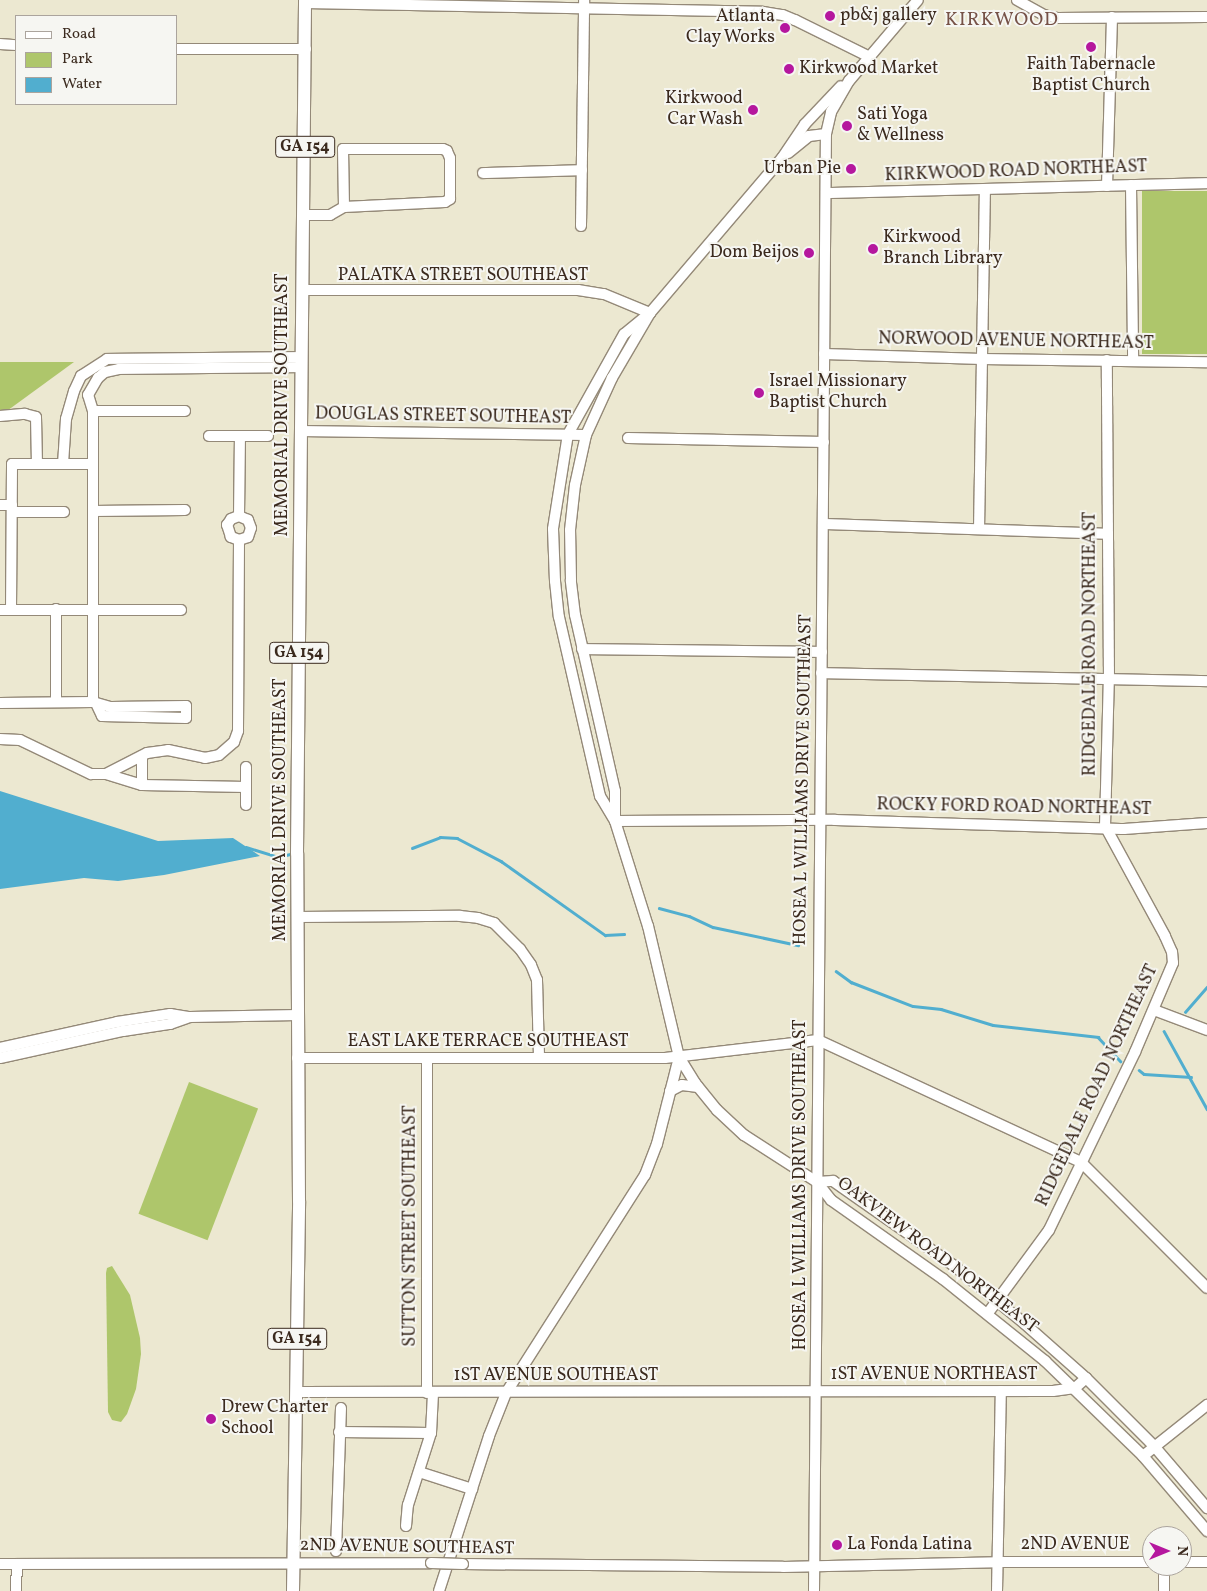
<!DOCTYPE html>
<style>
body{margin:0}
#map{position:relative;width:1207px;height:1591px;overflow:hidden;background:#ece8d1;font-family:Vollkorn,serif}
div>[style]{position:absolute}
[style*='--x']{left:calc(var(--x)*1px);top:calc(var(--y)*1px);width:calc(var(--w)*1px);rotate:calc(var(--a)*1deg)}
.green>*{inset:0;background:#aec66b;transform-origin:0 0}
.water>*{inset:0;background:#51aecf}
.stream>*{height:2.5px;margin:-1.25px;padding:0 1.25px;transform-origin:1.25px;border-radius:1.25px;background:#51aecf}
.roads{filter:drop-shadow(1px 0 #948978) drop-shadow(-1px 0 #948978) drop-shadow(0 1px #948978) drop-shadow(0 -1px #948978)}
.minor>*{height:10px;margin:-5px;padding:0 5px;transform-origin:5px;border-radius:5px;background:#fff}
.major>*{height:12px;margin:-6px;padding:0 6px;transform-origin:6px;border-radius:6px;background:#fff}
.bridges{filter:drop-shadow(1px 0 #948978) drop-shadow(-1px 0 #948978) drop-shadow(0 1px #948978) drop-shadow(0 -1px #948978)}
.minor-bridge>*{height:10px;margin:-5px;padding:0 5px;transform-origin:5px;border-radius:5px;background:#fff}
.dots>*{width:14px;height:14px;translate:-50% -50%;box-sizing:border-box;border:2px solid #f6f6f2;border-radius:50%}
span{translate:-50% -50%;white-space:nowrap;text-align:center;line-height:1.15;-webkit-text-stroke:4px #f6f6f2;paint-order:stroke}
.shield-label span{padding:1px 4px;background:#f6f6f2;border:1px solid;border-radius:4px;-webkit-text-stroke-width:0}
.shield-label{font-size:16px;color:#3b2a1e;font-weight:700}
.poi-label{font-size:18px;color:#3b2a1e}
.left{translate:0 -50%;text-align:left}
.right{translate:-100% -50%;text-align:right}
.street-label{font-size:18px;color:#3b2a1e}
.neighbourhood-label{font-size:19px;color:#765247;letter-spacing:1px}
.legend{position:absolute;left:15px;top:15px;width:162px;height:90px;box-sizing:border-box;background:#f6f6f2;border:1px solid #aba49d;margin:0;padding:6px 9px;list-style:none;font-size:15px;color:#3b2a1e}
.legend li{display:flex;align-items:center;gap:10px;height:25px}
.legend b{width:25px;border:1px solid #aba49d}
.north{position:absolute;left:1142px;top:1526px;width:50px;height:50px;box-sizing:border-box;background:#f6f6f2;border:1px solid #aba49d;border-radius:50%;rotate:90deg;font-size:14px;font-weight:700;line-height:20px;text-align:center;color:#3b2a1e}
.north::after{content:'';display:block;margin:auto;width:18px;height:22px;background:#b5179e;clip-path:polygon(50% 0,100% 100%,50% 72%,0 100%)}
</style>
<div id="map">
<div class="green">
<i style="left:1207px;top:191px;width:163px;height:65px;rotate:90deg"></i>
<i style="clip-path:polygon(0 362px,74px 362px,0 416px)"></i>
<i style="left:189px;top:1082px;width:74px;height:141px;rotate:21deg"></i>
<i style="clip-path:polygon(112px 1266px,130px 1295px,140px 1338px,141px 1354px,136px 1389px,127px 1414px,121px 1422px,112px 1420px,108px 1412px,106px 1273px,107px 1268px)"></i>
</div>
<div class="water">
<i style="clip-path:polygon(0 791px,158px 841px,233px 838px,260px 856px,164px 875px,118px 881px,84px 878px,0 889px)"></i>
</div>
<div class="stream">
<i style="--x:246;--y:847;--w:34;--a:17"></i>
<i style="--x:278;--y:857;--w:12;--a:-14"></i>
<i style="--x:412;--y:848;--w:30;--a:-21"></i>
<i style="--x:440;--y:837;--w:17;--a:3"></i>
<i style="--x:457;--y:838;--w:50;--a:27.6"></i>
<i style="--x:501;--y:861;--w:128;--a:35.4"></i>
<i style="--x:605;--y:935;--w:19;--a:-3"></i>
<i style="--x:659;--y:908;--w:31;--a:15"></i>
<i style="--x:689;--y:916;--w:26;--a:25"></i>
<i style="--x:713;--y:927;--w:87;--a:12"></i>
<i style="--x:836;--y:971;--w:19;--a:36"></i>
<i style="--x:851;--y:982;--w:66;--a:21.2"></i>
<i style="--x:913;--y:1006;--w:28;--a:6"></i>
<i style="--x:941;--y:1009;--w:54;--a:17.1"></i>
<i style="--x:993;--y:1025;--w:106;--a:6.5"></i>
<i style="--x:1098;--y:1037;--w:33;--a:47"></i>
<i style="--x:1185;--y:1012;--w:33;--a:-49"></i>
<i style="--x:1164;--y:1031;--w:89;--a:61.1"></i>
<i style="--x:1139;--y:1070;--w:6;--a:39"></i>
<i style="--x:1144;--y:1074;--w:47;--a:3.7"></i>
</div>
<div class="roads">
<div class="minor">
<i style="--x:1017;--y:0;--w:31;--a:29"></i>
<i style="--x:1044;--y:15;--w:13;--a:13"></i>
<i style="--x:1057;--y:18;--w:150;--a:-0.4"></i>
<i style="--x:305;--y:3;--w:458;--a:1.1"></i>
<i style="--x:763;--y:12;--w:20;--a:9"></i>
<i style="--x:783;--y:15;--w:13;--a:23"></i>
<i style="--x:795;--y:20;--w:84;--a:26.3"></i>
<i style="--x:0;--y:44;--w:16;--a:4"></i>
<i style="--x:176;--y:49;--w:130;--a:0"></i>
<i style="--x:788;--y:153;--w:27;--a:-39"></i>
<i style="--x:809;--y:136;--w:17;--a:-7"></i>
<i style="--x:483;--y:173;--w:99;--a:-1.7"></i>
<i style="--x:1131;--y:185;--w:175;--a:89.3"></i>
<i style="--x:1107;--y:186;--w:169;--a:-88.3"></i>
<i style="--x:826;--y:193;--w:381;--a:-1.5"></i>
<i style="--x:303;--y:215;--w:27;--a:0"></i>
<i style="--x:330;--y:215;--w:16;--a:-30"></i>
<i style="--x:344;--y:207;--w:101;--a:-2.8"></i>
<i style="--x:445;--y:202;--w:6;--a:-31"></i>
<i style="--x:450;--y:199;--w:41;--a:-90"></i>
<i style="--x:450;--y:158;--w:8;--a:-113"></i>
<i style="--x:447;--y:151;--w:4;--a:-153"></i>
<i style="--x:443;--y:149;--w:100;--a:180"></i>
<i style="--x:343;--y:149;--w:58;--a:89"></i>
<i style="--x:581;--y:226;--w:226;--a:-89.2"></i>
<i style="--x:302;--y:290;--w:276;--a:0"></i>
<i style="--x:578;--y:290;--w:26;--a:9"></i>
<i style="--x:604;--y:294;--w:50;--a:22.4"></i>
<i style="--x:650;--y:313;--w:33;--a:141"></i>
<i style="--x:624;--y:334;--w:115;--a:119.2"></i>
<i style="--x:568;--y:434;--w:96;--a:99"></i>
<i style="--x:553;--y:529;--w:52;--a:87.8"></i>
<i style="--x:555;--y:581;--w:36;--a:84"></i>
<i style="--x:559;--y:617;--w:184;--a:77.1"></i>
<i style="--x:600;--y:796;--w:29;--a:59"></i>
<i style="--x:615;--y:821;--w:110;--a:72.6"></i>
<i style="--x:648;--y:926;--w:135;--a:76.7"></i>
<i style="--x:679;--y:1057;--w:31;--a:58"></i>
<i style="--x:695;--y:1083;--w:35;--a:51"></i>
<i style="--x:717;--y:1110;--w:37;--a:43"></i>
<i style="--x:744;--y:1135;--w:87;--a:32.8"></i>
<i style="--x:817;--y:1182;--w:23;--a:52"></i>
<i style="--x:831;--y:1200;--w:137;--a:35.2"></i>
<i style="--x:943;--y:1279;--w:131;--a:38.8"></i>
<i style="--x:1045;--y:1361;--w:136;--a:44.1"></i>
<i style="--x:1143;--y:1456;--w:99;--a:49.5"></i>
<i style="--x:824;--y:354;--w:158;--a:1.8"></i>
<i style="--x:982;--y:359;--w:225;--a:0.8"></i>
<i style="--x:93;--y:411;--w:92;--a:0"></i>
<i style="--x:0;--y:416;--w:25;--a:-5"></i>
<i style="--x:25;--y:414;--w:11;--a:15"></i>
<i style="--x:36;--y:417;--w:47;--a:88.8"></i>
<i style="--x:300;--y:431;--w:286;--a:0.8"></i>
<i style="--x:209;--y:436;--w:59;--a:0"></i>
<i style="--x:628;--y:438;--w:196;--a:1.2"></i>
<i style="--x:63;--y:464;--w:45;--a:-86.2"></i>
<i style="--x:66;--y:419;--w:29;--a:-74"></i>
<i style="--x:74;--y:391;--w:17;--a:-65"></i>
<i style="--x:81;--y:376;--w:31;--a:-33"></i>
<i style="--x:107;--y:359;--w:194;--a:-0.6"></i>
<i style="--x:0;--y:505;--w:12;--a:0"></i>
<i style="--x:93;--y:511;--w:92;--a:-0.6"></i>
<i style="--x:12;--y:512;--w:52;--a:0"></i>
<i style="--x:823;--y:524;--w:285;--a:2"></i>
<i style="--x:979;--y:529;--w:340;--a:-89"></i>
<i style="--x:239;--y:540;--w:9;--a:-159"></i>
<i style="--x:231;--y:537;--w:13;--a:-108"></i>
<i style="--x:227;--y:525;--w:7;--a:-56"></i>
<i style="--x:231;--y:519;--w:9;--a:-21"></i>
<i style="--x:56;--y:609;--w:93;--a:90"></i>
<i style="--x:0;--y:610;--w:181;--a:0"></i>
<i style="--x:11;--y:610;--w:146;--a:-89.6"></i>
<i style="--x:12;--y:464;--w:81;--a:0"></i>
<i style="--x:582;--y:649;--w:240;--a:0.7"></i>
<i style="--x:821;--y:673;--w:386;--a:1.2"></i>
<i style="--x:93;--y:702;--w:19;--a:16"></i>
<i style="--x:111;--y:707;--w:75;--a:-0.8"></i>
<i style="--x:186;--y:706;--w:12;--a:90"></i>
<i style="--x:186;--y:718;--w:84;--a:-178.6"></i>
<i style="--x:102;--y:716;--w:14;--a:-115"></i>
<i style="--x:0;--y:703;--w:93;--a:-0.6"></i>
<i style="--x:93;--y:702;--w:291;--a:-90"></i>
<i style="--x:93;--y:411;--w:17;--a:-107"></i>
<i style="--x:88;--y:395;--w:20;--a:-60"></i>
<i style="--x:98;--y:378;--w:9;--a:-41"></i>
<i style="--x:105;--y:372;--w:14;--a:-12"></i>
<i style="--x:119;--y:369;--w:182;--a:-0.6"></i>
<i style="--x:0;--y:739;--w:20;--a:3"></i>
<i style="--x:20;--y:740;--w:79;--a:25.6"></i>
<i style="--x:91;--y:774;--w:15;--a:0"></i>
<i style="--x:106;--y:774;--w:38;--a:17"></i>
<i style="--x:142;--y:785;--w:104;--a:1.1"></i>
<i style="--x:142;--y:756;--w:29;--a:90"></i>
<i style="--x:246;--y:767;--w:38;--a:90"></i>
<i style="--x:106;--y:774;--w:46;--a:-27.1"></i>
<i style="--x:147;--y:753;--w:21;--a:-8"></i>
<i style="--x:168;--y:750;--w:38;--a:12"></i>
<i style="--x:205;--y:758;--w:14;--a:-12"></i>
<i style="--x:219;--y:755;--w:20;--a:-41"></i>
<i style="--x:234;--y:742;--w:12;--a:-70"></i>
<i style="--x:238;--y:731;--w:191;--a:-89.7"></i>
<i style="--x:239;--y:540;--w:9;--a:-18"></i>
<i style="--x:248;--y:537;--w:9;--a:-72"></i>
<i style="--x:251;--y:528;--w:9;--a:-111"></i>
<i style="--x:248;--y:520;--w:10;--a:-156"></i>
<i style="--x:239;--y:516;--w:80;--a:-89.3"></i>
<i style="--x:615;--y:820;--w:29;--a:-90"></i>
<i style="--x:615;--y:791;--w:180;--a:-102.8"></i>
<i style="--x:575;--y:615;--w:35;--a:-97"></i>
<i style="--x:571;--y:580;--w:50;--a:-91.1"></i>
<i style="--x:570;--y:530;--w:45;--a:-83.7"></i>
<i style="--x:575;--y:485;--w:51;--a:-77.6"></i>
<i style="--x:586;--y:435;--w:63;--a:-65.5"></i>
<i style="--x:612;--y:378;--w:75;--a:-59.7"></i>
<i style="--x:650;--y:313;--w:204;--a:-49.6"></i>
<i style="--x:782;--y:158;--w:41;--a:-55.9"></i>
<i style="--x:805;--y:124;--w:52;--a:-46.5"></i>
<i style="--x:615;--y:821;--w:220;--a:-0.3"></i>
<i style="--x:835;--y:820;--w:289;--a:1.8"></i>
<i style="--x:1124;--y:829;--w:83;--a:-4.1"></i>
<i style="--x:298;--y:917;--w:162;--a:-0.4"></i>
<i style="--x:460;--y:916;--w:18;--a:6"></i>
<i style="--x:478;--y:918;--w:17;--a:17"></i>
<i style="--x:494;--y:923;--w:37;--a:45"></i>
<i style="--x:520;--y:949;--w:19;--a:55"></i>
<i style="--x:531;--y:965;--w:16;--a:68"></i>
<i style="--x:537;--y:980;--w:77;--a:88.5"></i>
<i style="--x:1154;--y:1010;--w:57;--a:20.7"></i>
<i style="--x:0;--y:1048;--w:120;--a:-12.5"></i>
<i style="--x:117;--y:1022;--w:54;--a:-8.6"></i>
<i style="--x:170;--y:1014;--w:20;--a:9"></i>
<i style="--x:190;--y:1017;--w:108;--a:-1.1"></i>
<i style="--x:0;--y:1058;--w:126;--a:-12.4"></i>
<i style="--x:123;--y:1031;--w:48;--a:-8.5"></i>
<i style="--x:170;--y:1024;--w:18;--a:-19"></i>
<i style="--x:297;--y:1058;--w:368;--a:0"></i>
<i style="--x:665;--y:1058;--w:154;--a:-6.7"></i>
<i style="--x:818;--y:1040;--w:290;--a:24.9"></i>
<i style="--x:1081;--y:1162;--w:178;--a:45"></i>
<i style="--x:670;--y:1091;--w:13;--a:-27"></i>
<i style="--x:682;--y:1085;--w:16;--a:7"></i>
<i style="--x:817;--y:1182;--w:16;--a:-4"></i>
<i style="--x:833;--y:1181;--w:146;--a:35"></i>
<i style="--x:953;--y:1265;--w:93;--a:39.3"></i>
<i style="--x:1025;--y:1324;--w:81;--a:41.5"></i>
<i style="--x:1086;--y:1378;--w:96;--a:45"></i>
<i style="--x:1154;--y:1446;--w:82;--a:49.5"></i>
<i style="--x:988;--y:1313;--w:103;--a:-53.7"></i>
<i style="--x:1049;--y:1230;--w:198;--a:-64.2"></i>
<i style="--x:1135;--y:1052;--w:97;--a:-66.9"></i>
<i style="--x:1173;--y:963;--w:11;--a:-95"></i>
<i style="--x:1172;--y:952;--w:17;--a:-114"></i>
<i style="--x:1165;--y:936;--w:125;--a:-118.6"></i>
<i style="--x:1105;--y:826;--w:148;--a:-88.5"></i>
<i style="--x:1109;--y:678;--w:318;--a:-90.4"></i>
<i style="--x:296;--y:1392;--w:757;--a:-0.08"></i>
<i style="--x:1053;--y:1391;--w:22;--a:-8"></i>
<i style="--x:1075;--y:1388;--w:15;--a:-42"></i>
<i style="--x:427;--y:1393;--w:334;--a:-90"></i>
<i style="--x:339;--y:1432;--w:92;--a:0.6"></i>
<i style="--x:1143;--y:1456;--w:82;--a:-38.6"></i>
<i style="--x:419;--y:1472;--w:56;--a:17.8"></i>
<i style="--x:406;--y:1526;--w:21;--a:-85"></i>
<i style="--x:408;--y:1505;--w:76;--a:-72.3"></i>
<i style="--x:431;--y:1433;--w:40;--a:-87.1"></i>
<i style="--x:336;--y:1551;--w:143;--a:-88"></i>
<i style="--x:1182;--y:1562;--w:25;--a:0"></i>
<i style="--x:0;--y:1564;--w:431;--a:-0.1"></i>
<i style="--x:463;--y:1564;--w:320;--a:0.5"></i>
<i style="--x:783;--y:1567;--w:214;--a:-1.3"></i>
<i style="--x:997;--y:1562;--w:155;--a:0"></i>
<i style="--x:16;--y:1591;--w:27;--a:-88"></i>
<i style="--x:439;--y:1591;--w:163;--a:-72.1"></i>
<i style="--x:489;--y:1436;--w:46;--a:-68.4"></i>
<i style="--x:506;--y:1393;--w:259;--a:-57.5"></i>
<i style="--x:645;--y:1175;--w:33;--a:-69"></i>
<i style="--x:657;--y:1144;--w:90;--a:-75.8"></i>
<i style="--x:814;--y:1591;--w:1457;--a:-89.53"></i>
<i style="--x:826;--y:134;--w:23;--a:-77"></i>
<i style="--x:831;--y:112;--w:36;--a:-60"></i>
<i style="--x:849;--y:81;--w:106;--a:-49.6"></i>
<i style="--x:997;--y:1591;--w:200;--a:-88.9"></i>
<i style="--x:1164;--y:1591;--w:25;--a:-90"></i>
</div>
<div class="major">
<i style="--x:293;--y:1591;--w:390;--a:-89.1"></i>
<i style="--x:299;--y:1201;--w:348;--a:-90.3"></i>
<i style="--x:297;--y:853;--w:853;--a:-89.46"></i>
</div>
</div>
<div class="bridges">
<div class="minor-bridge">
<i style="--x:431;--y:1563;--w:32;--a:2"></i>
</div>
</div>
<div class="dots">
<i style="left:830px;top:16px;background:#b5179e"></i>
<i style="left:785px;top:28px;background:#b5179e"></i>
<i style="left:1091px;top:47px;background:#b5179e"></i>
<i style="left:789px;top:69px;background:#b5179e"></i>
<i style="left:753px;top:110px;background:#b5179e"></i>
<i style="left:847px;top:126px;background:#b5179e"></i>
<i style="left:851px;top:169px;background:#b5179e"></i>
<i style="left:873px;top:249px;background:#b5179e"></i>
<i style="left:809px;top:253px;background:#b5179e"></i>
<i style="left:759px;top:393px;background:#b5179e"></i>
<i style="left:211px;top:1419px;background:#b5179e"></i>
<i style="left:837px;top:1545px;background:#b5179e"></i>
</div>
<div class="shield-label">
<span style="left:305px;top:147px">GA 154</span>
<span style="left:299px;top:653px">GA 154</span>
<span style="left:297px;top:1339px">GA 154</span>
</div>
<div class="poi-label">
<span class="left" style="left:840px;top:16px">pb&amp;j gallery</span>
<span class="right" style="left:775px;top:28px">Atlanta<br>Clay Works</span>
<span style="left:1091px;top:76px">Faith Tabernacle<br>Baptist Church</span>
<span class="left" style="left:799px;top:69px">Kirkwood Market</span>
<span class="right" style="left:743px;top:110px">Kirkwood<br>Car Wash</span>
<span class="left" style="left:857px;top:126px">Sati Yoga<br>&amp; Wellness</span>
<span class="right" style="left:841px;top:169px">Urban Pie</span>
<span class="left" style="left:883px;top:249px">Kirkwood<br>Branch Library</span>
<span class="right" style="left:799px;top:253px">Dom Beijos</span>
<span class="left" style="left:769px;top:393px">Israel Missionary<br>Baptist Church</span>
<span class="left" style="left:221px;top:1419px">Drew Charter<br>School</span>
<span class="left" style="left:847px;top:1545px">La Fonda Latina</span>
</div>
<div class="street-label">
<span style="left:1016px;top:172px;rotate:-2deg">KIRKWOOD ROAD NORTHEAST</span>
<span style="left:463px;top:276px">PALATKA STREET SOUTHEAST</span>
<span style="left:1016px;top:342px;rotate:1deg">NORWOOD AVENUE NORTHEAST</span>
<span style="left:283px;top:405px;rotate:-90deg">MEMORIAL DRIVE SOUTHEAST</span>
<span style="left:443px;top:417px;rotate:1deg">DOUGLAS STREET SOUTHEAST</span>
<span style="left:1091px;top:644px;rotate:-90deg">RIDGEDALE ROAD NORTHEAST</span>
<span style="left:804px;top:780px;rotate:-89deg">HOSEA L WILLIAMS DRIVE SOUTHEAST</span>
<span style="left:1014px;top:808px;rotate:1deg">ROCKY FORD ROAD NORTHEAST</span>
<span style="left:281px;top:810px;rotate:-90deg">MEMORIAL DRIVE SOUTHEAST</span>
<span style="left:488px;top:1042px">EAST LAKE TERRACE SOUTHEAST</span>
<span style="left:1098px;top:1086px;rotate:-65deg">RIDGEDALE ROAD NORTHEAST</span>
<span style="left:801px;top:1185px;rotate:-90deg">HOSEA L WILLIAMS DRIVE SOUTHEAST</span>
<span style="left:411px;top:1226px;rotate:-90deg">SUTTON STREET SOUTHEAST</span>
<span style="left:937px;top:1256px;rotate:37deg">OAKVIEW ROAD NORTHEAST</span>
<span style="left:934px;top:1375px">1ST AVENUE NORTHEAST</span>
<span style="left:556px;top:1376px">1ST AVENUE SOUTHEAST</span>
<span style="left:1075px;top:1545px">2ND AVENUE</span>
<span style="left:407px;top:1548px;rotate:1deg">2ND AVENUE SOUTHEAST</span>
</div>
<div class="neighbourhood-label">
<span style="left:1002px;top:21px">KIRKWOOD</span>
</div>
<ul class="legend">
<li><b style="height:6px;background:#fff"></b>Road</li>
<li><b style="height:14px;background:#aec66b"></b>Park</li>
<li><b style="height:14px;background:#51aecf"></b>Water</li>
</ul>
<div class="north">N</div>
</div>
